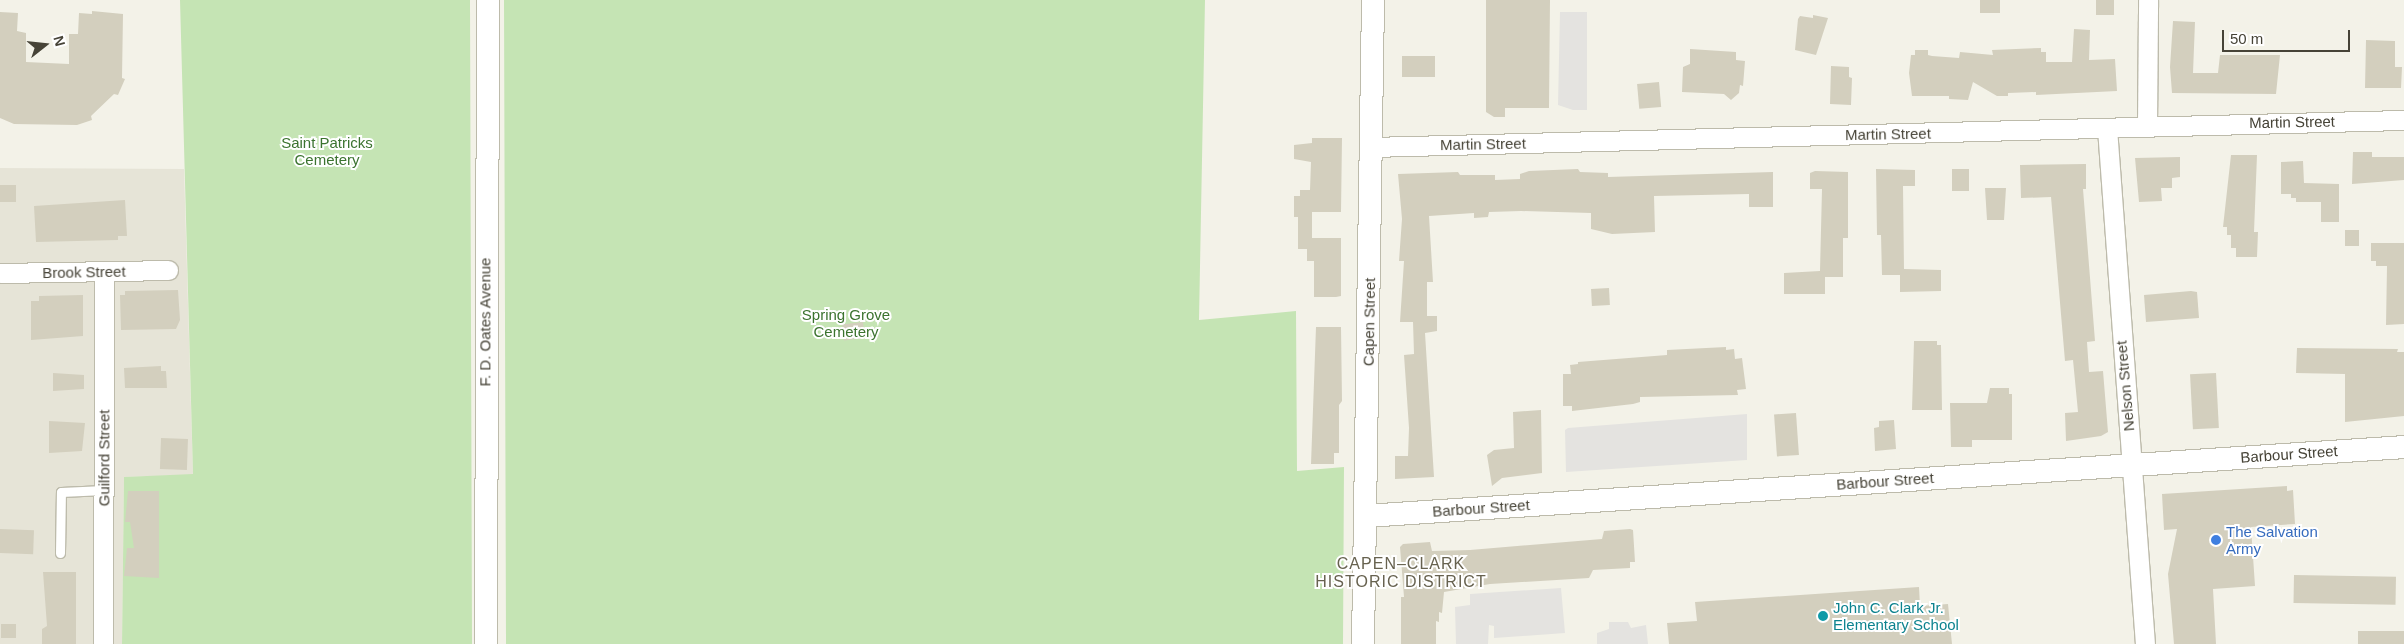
<!DOCTYPE html>
<meta charset="utf-8">
<style>
body{margin:0}
#map{position:relative;width:2404px;height:644px;overflow:hidden;background:#f3f2e8;font-family:Helvetica,sans-serif}
div>[style]{position:absolute}
[style*='--x']{left:calc(var(--x)*1px);top:calc(var(--y)*1px);width:calc(var(--w)*1px);rotate:calc(var(--a)*1deg)}
.residential>*{inset:0;background:#e6e4d7}
.green>*{inset:0;background:#c5e4b4}
.parking>*{inset:0;background:#e4e3e0}
.building>*{inset:0;background:#d3cfbe;transform-origin:0 0}
.roads{filter:drop-shadow(1px 0 #bdbbab) drop-shadow(-1px 0 #bdbbab) drop-shadow(0 1px #bdbbab) drop-shadow(0 -1px #bdbbab)}
.service>*{height:9px;margin:-4.5px;padding:0 4.5px;transform-origin:4.5px;border-radius:4.5px;background:#fff}
.minor>*{height:19px;margin:-9.5px;padding:0 9.5px;transform-origin:9.5px;border-radius:9.5px;background:#fff}
.tertiary>*{height:22px;margin:-11px;padding:0 11px;transform-origin:11px;border-radius:11px;background:#fff}
.dots>*{width:14px;height:14px;translate:-50% -50%;box-sizing:border-box;border:2px solid #fff;border-radius:50%}
span{translate:-50% -50%;white-space:nowrap;text-align:center;line-height:1.15;-webkit-text-stroke:4px #fff;paint-order:stroke}
.street-label{font-size:15px;color:#464337}
.park-label{font-size:15px;color:#3b732f}
.shop-label{font-size:15px;color:#366cbe}
.left{translate:0 -50%;text-align:left}
.culture-label{font-size:15px;color:#0d838f}
.neighbourhood-label{font-size:16px;color:#67624f;letter-spacing:1px}
.north{position:absolute;left:20px;top:20px;width:50px;height:50px;-webkit-text-stroke:4px #fff;paint-order:stroke;rotate:74deg;font-size:14px;font-weight:700;line-height:20px;text-align:center;color:#464337}
.north::after{content:'';display:block;margin:auto;width:18px;height:22px;background:#464337;clip-path:polygon(50% 0,100% 100%,50% 72%,0 100%)}
.scale{position:absolute;left:2222px;top:30px;width:128px;height:22px;box-sizing:border-box;border:2px solid #464337;border-top:0;padding-left:6px;font-size:15px;line-height:18px;white-space:nowrap;color:#464337;-webkit-text-stroke:4px #fff;paint-order:stroke}
</style>
<div id="map">
<div class="residential">
<i style="clip-path:polygon(0 168px,184px 169px,193px 475px,124px 477px,122px 644px,0 644px)"></i>
</div>
<div class="green">
<i style="clip-path:polygon(180px 0,470px 0,472px 644px,122px 644px,124px 477px,193px 474px)"></i>
<i style="clip-path:polygon(504px 0,1205px 0,1199px 320px,1296px 311px,1297px 471px,1344px 467px,1343px 644px,506px 644px)"></i>
</div>
<div class="parking">
<i style="clip-path:polygon(1560px 12px,1587px 12px,1587px 110px,1573px 110px,1558px 105px)"></i>
<i style="clip-path:polygon(1747px 414px,1747px 460px,1566px 472px,1565px 430px,1568px 428px)"></i>
<i style="clip-path:polygon(1561px 588px,1565px 633px,1494px 638px,1494px 626px,1489px 625px,1488px 644px,1456px 644px,1455px 607px,1470px 605px,1470px 594px)"></i>
<i style="clip-path:polygon(1609px 622px,1628px 622px,1631px 628px,1646px 625px,1648px 644px,1597px 644px,1597px 633px,1609px 629px)"></i>
</div>
<div class="building">
<i style="clip-path:polygon(1486px 0,1550px 0,1549px 108px,1505px 108px,1505px 117px,1494px 117px,1486px 112px)"></i>
<i style="left:1980px;top:0;width:20px;height:13px"></i>
<i style="left:2096px;top:0;width:18px;height:15px"></i>
<i style="clip-path:polygon(92px 11px,123px 14px,122px 78px,125px 79px,118px 95px,114px 94px,91px 116px,92px 120px,77px 125px,14px 124px,0 118px,0 12px,18px 13px,17px 31px,26px 33px,26px 62px,69px 64px,69px 34px,78px 34px,79px 13px,92px 14px)"></i>
<i style="clip-path:polygon(1813px 15px,1828px 18px,1816px 55px,1795px 50px,1798px 19px,1800px 16px,1813px 18px)"></i>
<i style="clip-path:polygon(2173px 21px,2195px 22px,2193px 73px,2218px 73px,2220px 55px,2280px 55px,2276px 94px,2172px 93px,2170px 67px)"></i>
<i style="clip-path:polygon(2074px 29px,2090px 30px,2089px 60px,2115px 59px,2117px 91px,2036px 95px,2036px 92px,2008px 93px,2008px 96px,1997px 96px,1973px 82px,1968px 100px,1949px 99px,1949px 96px,1912px 96px,1909px 73px,1911px 55px,1915px 55px,1915px 50px,1928px 50px,1928px 55px,1932px 56px,1959px 58px,1960px 52px,1993px 55px,1992px 50px,2041px 48px,2041px 52px,2046px 52px,2046px 62px,2072px 62px)"></i>
<i style="clip-path:polygon(2366px 40px,2395px 41px,2395px 67px,2402px 67px,2401px 88px,2365px 88px)"></i>
<i style="clip-path:polygon(1690px 49px,1736px 52px,1736px 60px,1745px 61px,1743px 86px,1740px 85px,1739px 93px,1731px 100px,1724px 94px,1682px 92px,1683px 67px,1690px 64px)"></i>
<i style="left:1402px;top:56px;width:33px;height:21px"></i>
<i style="clip-path:polygon(1831px 66px,1849px 67px,1849px 77px,1852px 78px,1851px 105px,1830px 104px)"></i>
<i style="left:1659px;top:82px;width:25px;height:22px;rotate:85deg"></i>
<i style="clip-path:polygon(1312px 138px,1342px 138px,1341px 212px,1312px 212px,1312px 238px,1341px 238px,1341px 296px,1336px 297px,1314px 297px,1314px 261px,1307px 261px,1307px 249px,1298px 249px,1298px 217px,1294px 217px,1294px 196px,1300px 196px,1300px 190px,1310px 190px,1311px 162px,1294px 159px,1294px 145px,1312px 143px)"></i>
<i style="clip-path:polygon(2353px 152px,2372px 152px,2372px 157px,2404px 157px,2404px 180px,2352px 184px)"></i>
<i style="clip-path:polygon(2231px 155px,2257px 155px,2254px 232px,2258px 232px,2257px 257px,2236px 257px,2236px 248px,2231px 248px,2231px 235px,2227px 235px,2227px 227px,2223px 227px)"></i>
<i style="clip-path:polygon(2180px 157px,2180px 177px,2172px 178px,2172px 188px,2161px 188px,2162px 201px,2139px 202px,2135px 158px)"></i>
<i style="clip-path:polygon(2303px 161px,2304px 183px,2339px 184px,2339px 222px,2321px 222px,2321px 202px,2296px 202px,2296px 198px,2291px 198px,2291px 194px,2281px 194px,2281px 162px)"></i>
<i style="clip-path:polygon(2086px 164px,2086px 189px,2083px 189px,2095px 341px,2087px 342px,2089px 372px,2103px 371px,2108px 432px,2101px 436px,2066px 441px,2065px 413px,2078px 412px,2073px 360px,2065px 361px,2051px 197px,2021px 198px,2020px 165px)"></i>
<i style="clip-path:polygon(1578px 169px,1580px 172px,1608px 173px,1608px 177px,1773px 172px,1773px 207px,1749px 207px,1749px 194px,1654px 196px,1655px 232px,1612px 234px,1591px 229px,1591px 213px,1521px 211px,1489px 212px,1488px 217px,1474px 218px,1474px 213px,1429px 216px,1433px 282px,1427px 282px,1427px 316px,1437px 316px,1437px 331px,1425px 333px,1434px 477px,1395px 479px,1395px 456px,1408px 456px,1409px 428px,1404px 355px,1414px 354px,1413px 322px,1400px 322px,1404px 261px,1399px 261px,1402px 219px,1398px 174px,1458px 172px,1460px 175px,1495px 175px,1495px 180px,1520px 179px,1520px 174px,1529px 171px)"></i>
<i style="clip-path:polygon(1876px 169px,1915px 170px,1915px 186px,1903px 186px,1904px 269px,1941px 270px,1941px 291px,1900px 292px,1900px 275px,1882px 275px,1881px 235px,1877px 235px)"></i>
<i style="left:1952px;top:169px;width:17px;height:22px"></i>
<i style="clip-path:polygon(1815px 171px,1848px 172px,1848px 238px,1843px 238px,1843px 277px,1825px 277px,1825px 294px,1784px 294px,1784px 273px,1820px 271px,1822px 189px,1810px 189px,1810px 173px)"></i>
<i style="left:0;top:185px;width:16px;height:17px"></i>
<i style="clip-path:polygon(1985px 188px,2006px 188px,2004px 220px,1987px 220px)"></i>
<i style="clip-path:polygon(125px 200px,127px 236px,118px 236px,118px 240px,36px 242px,34px 206px)"></i>
<i style="left:2345px;top:230px;width:14px;height:16px"></i>
<i style="clip-path:polygon(2371px 243px,2404px 243px,2404px 324px,2386px 325px,2387px 266px,2376px 266px,2376px 261px,2371px 261px)"></i>
<i style="left:1609px;top:288px;width:17px;height:18px;rotate:87deg"></i>
<i style="clip-path:polygon(178px 290px,180px 320px,176px 329px,121px 330px,120px 295px,125px 295px,125px 291px)"></i>
<i style="clip-path:polygon(2191px 291px,2197px 292px,2199px 318px,2146px 322px,2144px 295px)"></i>
<i style="clip-path:polygon(83px 295px,83px 336px,31px 340px,31px 301px,39px 301px,39px 296px)"></i>
<i style="left:863px;top:322px;width:16px;height:21px;rotate:83deg"></i>
<i style="clip-path:polygon(1316px 327px,1341px 327px,1342px 401px,1339px 405px,1339px 453px,1334px 453px,1334px 464px,1311px 464px)"></i>
<i style="clip-path:polygon(1914px 341px,1937px 341px,1937px 345px,1941px 345px,1942px 410px,1912px 410px)"></i>
<i style="clip-path:polygon(1726px 347px,1726px 350px,1734px 349px,1735px 359px,1742px 358px,1746px 389px,1737px 390px,1738px 395px,1640px 397px,1640px 402px,1633px 404px,1572px 411px,1572px 406px,1563px 406px,1563px 374px,1571px 374px,1570px 365px,1578px 364px,1578px 362px,1667px 355px,1667px 350px)"></i>
<i style="clip-path:polygon(2297px 348px,2398px 349px,2397px 352px,2404px 352px,2404px 416px,2345px 422px,2345px 374px,2296px 373px)"></i>
<i style="clip-path:polygon(161px 366px,161px 371px,166px 371px,167px 388px,125px 388px,124px 368px)"></i>
<i style="clip-path:polygon(53px 373px,84px 375px,84px 389px,53px 391px)"></i>
<i style="left:2216px;top:373px;width:55px;height:26px;rotate:87deg"></i>
<i style="clip-path:polygon(1990px 388px,2009px 388px,2009px 394px,2012px 394px,2012px 440px,1972px 440px,1972px 447px,1951px 447px,1950px 403px,1987px 403px)"></i>
<i style="clip-path:polygon(1541px 410px,1542px 473px,1502px 478px,1492px 486px,1487px 455px,1494px 450px,1514px 448px,1513px 412px)"></i>
<i style="left:1796px;top:413px;width:42px;height:22px;rotate:86deg"></i>
<i style="clip-path:polygon(1894px 420px,1896px 449px,1875px 451px,1874px 428px,1879px 427px,1879px 421px)"></i>
<i style="clip-path:polygon(49px 421px,85px 423px,82px 451px,49px 453px)"></i>
<i style="left:161px;top:438px;width:27px;height:31px;rotate:2deg"></i>
<i style="clip-path:polygon(2287px 486px,2287px 491px,2293px 490px,2295px 524px,2251px 527px,2255px 586px,2213px 589px,2216px 644px,2174px 644px,2168px 574px,2177px 529px,2164px 530px,2162px 494px)"></i>
<i style="clip-path:polygon(128px 491px,159px 491px,159px 578px,124px 576px,127px 548px,134px 548px,130px 522px,125px 522px)"></i>
<i style="left:0;top:529px;width:34px;height:24px;rotate:2deg"></i>
<i style="clip-path:polygon(1630px 529px,1633px 530px,1635px 562px,1630px 562px,1630px 568px,1593px 570px,1589px 578px,1490px 584px,1444px 592px,1442px 613px,1439px 612px,1439px 622px,1436px 621px,1436px 644px,1401px 644px,1401px 597px,1404px 597px,1400px 547px,1403px 544px,1430px 542px,1432px 551px,1470px 550px,1602px 539px,1604px 531px)"></i>
<i style="clip-path:polygon(43px 572px,76px 572px,76px 644px,42px 644px,42px 629px,47px 626px)"></i>
<i style="left:2294px;top:575px;width:102px;height:28px;rotate:1deg"></i>
<i style="clip-path:polygon(1919px 587px,1920px 606px,1948px 604px,1952px 644px,1669px 644px,1667px 623px,1697px 621px,1695px 602px)"></i>
<i style="left:1px;top:624px;width:15px;height:14px"></i>
<i style="left:2404px;top:631px;width:13px;height:46px;rotate:90deg"></i>
</div>
<div class="roads">
<div class="service">
<i style="--x:60;--y:553;--w:61;--a:-89.1"></i>
<i style="--x:61;--y:492;--w:43;--a:-2.7"></i>
</div>
<div class="minor">
<i style="--x:2147;--y:125;--w:125;--a:-89.5"></i>
<i style="--x:2107;--y:128;--w:517;--a:85.79"></i>
<i style="--x:1371;--y:147;--w:1033;--a:-1.5"></i>
<i style="--x:0;--y:273;--w:168;--a:-1"></i>
<i style="--x:103;--y:644;--w:372;--a:-89.8"></i>
</div>
<div class="tertiary">
<i style="--x:1366;--y:516;--w:1040;--a:-3.8"></i>
<i style="--x:486;--y:644;--w:644;--a:-89.82"></i>
<i style="--x:1363;--y:644;--w:644;--a:-89.11"></i>
</div>
</div>
<div class="dots">
<i style="left:2216px;top:540px;background:#3f7fe0"></i>
<i style="left:1823px;top:616px;background:#0f9aa8"></i>
</div>
<div class="street-label">
<span style="left:2292px;top:122px;rotate:-1deg">Martin Street</span>
<span style="left:1888px;top:134px;rotate:-1deg">Martin Street</span>
<span style="left:1483px;top:144px;rotate:-1deg">Martin Street</span>
<span style="left:84px;top:272px;rotate:-1deg">Brook Street</span>
<span style="left:485px;top:322px;rotate:-90deg">F. D. Oates Avenue</span>
<span style="left:1369px;top:322px;rotate:-89deg">Capen Street</span>
<span style="left:2125px;top:386px;rotate:-95deg">Nelson Street</span>
<span style="left:2289px;top:454px;rotate:-4deg">Barbour Street</span>
<span style="left:104px;top:458px;rotate:-90deg">Guilford Street</span>
<span style="left:1885px;top:481px;rotate:-4deg">Barbour Street</span>
<span style="left:1481px;top:508px;rotate:-4deg">Barbour Street</span>
</div>
<div class="park-label">
<span style="left:327px;top:151px">Saint Patricks<br>Cemetery</span>
<span style="left:846px;top:323px">Spring Grove<br>Cemetery</span>
</div>
<div class="shop-label">
<span class="left" style="left:2226px;top:540px">The Salvation<br>Army</span>
</div>
<div class="culture-label">
<span class="left" style="left:1833px;top:616px">John C. Clark Jr.<br>Elementary School</span>
</div>
<div class="neighbourhood-label">
<span style="left:1401px;top:573px">CAPEN–CLARK<br>HISTORIC DISTRICT</span>
</div>
<div class="north">N</div>
<div class="scale">50 m</div>
</div>
